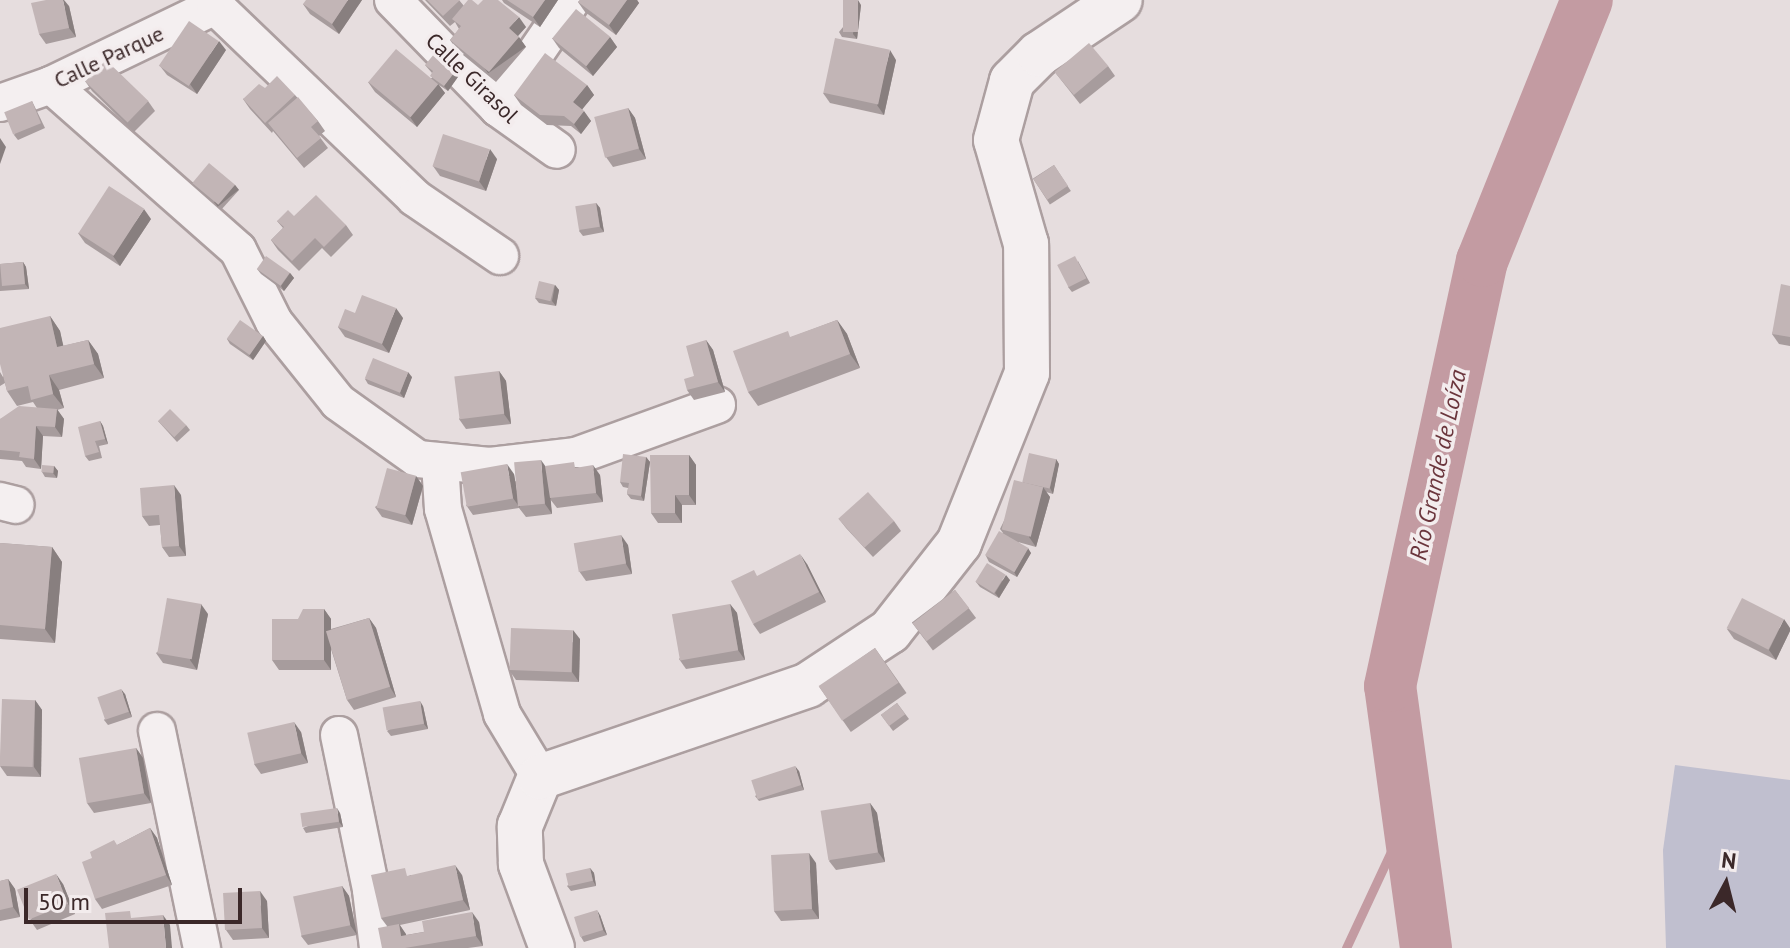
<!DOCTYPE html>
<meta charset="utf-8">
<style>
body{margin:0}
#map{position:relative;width:1790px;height:948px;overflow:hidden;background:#e6ddde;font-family:"PT Sans",sans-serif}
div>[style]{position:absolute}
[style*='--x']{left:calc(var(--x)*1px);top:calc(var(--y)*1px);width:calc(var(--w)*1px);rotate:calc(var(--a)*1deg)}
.green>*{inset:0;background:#c0bfcf}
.stream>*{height:9px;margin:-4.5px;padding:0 4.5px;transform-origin:4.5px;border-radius:4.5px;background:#c39ba2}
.river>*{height:52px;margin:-26px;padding:0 26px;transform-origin:26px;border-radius:26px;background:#c39ba2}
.roads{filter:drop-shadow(2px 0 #ac9fa0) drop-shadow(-2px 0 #ac9fa0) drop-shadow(0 2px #ac9fa0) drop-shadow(0 -2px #ac9fa0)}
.minor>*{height:36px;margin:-18px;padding:0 18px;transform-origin:18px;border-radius:18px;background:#f4eff0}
.tertiary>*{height:44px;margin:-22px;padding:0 22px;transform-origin:22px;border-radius:22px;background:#f4eff0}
.wall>*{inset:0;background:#a79c9d;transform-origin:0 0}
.shaded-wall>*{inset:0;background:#887f7f;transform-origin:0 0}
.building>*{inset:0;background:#c2b5b6;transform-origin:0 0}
span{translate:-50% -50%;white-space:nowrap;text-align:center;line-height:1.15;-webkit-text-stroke:7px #f3eced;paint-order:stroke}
.street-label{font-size:22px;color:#3b2829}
.water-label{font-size:24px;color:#6b363d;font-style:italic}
.north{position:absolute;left:1686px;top:844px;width:80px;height:80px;-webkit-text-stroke:6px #f3eced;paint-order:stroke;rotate:7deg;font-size:22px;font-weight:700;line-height:32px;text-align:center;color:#3b2829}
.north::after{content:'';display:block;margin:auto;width:28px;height:36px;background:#3b2829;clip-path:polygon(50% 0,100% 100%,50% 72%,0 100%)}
.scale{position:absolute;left:24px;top:888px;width:218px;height:36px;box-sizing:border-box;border:4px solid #3b2829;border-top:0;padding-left:10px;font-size:24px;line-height:28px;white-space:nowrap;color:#3b2829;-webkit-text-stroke:6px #f3eced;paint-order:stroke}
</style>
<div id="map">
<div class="green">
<i style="clip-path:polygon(1675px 765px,1790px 780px,1790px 948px,1666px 948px,1663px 850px)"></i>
</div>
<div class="stream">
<i style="--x:1346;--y:948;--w:114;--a:-65"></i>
<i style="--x:1394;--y:845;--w:50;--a:-77.3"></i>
</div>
<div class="river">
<i style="--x:1426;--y:948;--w:264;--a:-97.8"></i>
<i style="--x:1390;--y:686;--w:435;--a:-77.8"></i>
<i style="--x:1482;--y:261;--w:281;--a:-68.1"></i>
</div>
<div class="roads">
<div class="minor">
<i style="--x:393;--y:0;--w:151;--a:45.8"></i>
<i style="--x:498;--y:108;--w:72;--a:35.4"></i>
<i style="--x:51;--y:85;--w:249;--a:41.4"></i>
<i style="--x:238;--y:250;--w:80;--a:63.4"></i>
<i style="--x:274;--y:322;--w:102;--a:51.3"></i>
<i style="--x:338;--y:402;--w:98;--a:35.5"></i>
<i style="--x:418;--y:459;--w:72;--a:5.6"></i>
<i style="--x:490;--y:466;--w:87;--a:-6.6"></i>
<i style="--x:576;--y:456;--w:150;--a:-19.9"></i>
<i style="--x:0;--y:103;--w:54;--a:-19.4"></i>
<i style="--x:51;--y:85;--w:182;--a:-25.7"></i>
<i style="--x:215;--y:6;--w:277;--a:43.8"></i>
<i style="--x:415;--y:198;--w:103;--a:34.3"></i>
<i style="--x:498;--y:108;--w:131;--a:-55.6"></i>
<i style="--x:440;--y:463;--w:46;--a:86.3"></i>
<i style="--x:443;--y:509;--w:213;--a:73.9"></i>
<i style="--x:502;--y:714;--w:74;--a:58.9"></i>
<i style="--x:0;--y:501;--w:16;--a:14"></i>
<i style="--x:157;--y:731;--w:222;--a:78.3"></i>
<i style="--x:339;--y:735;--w:158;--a:78.3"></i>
<i style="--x:371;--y:890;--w:58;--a:83.1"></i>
</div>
<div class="tertiary">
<i style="--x:552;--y:948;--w:90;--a:-110.3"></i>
<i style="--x:521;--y:864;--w:38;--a:-92"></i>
<i style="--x:520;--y:826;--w:53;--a:-67.8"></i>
<i style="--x:540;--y:777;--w:283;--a:-18.9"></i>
<i style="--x:808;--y:685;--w:98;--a:-33.4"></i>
<i style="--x:890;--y:631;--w:112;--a:-51.9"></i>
<i style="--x:959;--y:543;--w:183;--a:-68.2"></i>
<i style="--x:1027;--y:373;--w:129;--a:-90.4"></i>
<i style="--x:1026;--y:244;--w:108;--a:-106.1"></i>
<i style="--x:996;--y:140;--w:61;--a:-74.8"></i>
<i style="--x:1012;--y:81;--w:38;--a:-45"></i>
<i style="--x:1039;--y:54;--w:97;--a:-33.7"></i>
</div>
</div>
<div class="wall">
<i style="clip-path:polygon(362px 0,339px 34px,310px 14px,303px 4px)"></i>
<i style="clip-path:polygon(425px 0,459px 0,464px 6px,478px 5px,526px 27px,518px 36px,526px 47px,496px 82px,457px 50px,450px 40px,459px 29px,455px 22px,450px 26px)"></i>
<i style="clip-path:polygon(502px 0,558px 0,540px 27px,504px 3px)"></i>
<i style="clip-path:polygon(580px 0,637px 0,639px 3px,616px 35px,585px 12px,578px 2px)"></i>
<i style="clip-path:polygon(861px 5px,857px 39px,842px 37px,839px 32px)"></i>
<i style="clip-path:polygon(69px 6px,76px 37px,46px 44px,39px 34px)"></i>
<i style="clip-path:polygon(610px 37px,617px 47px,593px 76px,559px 48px,552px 38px)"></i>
<i style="clip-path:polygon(226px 50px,197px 94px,167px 75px,160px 66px)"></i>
<i style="clip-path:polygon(896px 60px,884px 115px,830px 103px,823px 93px)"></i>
<i style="clip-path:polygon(425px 65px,457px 69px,460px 74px,448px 91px,439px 85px,445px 93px,417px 127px,375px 92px,368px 82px,432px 78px,432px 73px)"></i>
<i style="clip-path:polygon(1108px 66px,1115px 76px,1080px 104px,1054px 71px)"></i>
<i style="clip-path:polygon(85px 81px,148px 101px,155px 111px,134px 132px,92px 91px)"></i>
<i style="clip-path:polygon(587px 85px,594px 95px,582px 109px,591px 121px,581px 134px,571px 126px,547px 125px,521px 105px,514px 95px)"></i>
<i style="clip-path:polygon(265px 88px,295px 95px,318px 121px,325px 131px,319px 136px,328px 148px,304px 168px,273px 131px,272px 133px,250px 109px,243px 99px)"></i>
<i style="clip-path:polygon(32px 101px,45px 128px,18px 140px,14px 135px)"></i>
<i style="clip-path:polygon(628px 108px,635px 118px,646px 159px,613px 167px,606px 157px)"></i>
<i style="clip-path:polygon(497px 159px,486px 191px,440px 176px,433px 166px)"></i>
<i style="left:1054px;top:165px;width:31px;height:25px;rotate:57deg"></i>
<i style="clip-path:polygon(191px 182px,235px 185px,239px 190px,221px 210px,195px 187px)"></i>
<i style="clip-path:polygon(596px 203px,600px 208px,604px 232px,583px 236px,579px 231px)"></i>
<i style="clip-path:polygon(294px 216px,346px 225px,353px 235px,331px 257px,322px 248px,299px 271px,278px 250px,271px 240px,283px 228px,277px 221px)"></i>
<i style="clip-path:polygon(151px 219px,120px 266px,85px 243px,78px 233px)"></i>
<i style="clip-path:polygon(1078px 261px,1090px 283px,1072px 292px,1068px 287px)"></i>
<i style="clip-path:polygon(23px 262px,26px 267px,29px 289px,0 291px,0 264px)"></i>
<i style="clip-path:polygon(257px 269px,290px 273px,294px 278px,284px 291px,261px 274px)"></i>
<i style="clip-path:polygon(555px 285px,559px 290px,556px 306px,539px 303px,535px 298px)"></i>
<i style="clip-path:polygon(1790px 286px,1790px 346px,1779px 344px,1772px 334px)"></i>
<i style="clip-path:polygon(355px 313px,403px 318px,389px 353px,345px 337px,338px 327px)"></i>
<i style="clip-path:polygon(50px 316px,60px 331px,63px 346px,88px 340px,98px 354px,104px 378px,59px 390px,64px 408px,57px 410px,64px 419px,62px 437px,43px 436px,41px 469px,26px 467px,22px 461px,0 459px,0 419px,37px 408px,33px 402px,17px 406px,7px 391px,5px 383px,0 386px,0 372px,3px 377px)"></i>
<i style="clip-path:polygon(837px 320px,847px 334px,860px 368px,758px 406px,748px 392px,792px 337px)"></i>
<i style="clip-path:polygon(263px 336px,266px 341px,253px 360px,230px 344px,227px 339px)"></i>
<i style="clip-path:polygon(706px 340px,713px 350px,725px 392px,694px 400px,687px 390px,694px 376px)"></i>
<i style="clip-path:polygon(499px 371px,506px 381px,511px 424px,466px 429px,459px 419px)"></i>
<i style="clip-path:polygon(412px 377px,404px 398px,368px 384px,365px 379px)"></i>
<i style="clip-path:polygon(100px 421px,103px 426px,108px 444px,99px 446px,102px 458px,89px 461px,85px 456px)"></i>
<i style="clip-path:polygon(158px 421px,186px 425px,190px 430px,177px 442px)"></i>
<i style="clip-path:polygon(689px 455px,696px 465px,696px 505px,682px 505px,682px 523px,658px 523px,651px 513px)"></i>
<i style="clip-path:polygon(646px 457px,650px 462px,644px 501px,631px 499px,627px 494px,628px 488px,623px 487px,620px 482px)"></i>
<i style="clip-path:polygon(1056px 459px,1059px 464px,1053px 494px,1046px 492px,1050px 497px,1036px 547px,1018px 542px,1031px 553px,1017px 577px,989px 562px,986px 556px,1003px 533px,1000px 529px,1023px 482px)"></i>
<i style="clip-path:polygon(54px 466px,58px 471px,57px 478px,45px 477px,42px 472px)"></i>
<i style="clip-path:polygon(546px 467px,578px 467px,600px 475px,603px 502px,557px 508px,550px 499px,552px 514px,526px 517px,519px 508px,473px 515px,466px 505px,514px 474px,517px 493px)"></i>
<i style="clip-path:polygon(416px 476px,423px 486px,412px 525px,382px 517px,375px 507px)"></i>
<i style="clip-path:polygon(181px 495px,186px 556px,169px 557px,162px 547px,160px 525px,149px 526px,142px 516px)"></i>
<i style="clip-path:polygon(839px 519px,894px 521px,901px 531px,873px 557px,846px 528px)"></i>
<i style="clip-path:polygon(0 543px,52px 547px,62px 562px,55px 643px,0 639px)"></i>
<i style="clip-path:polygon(628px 545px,632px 574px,586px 581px,579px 571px)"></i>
<i style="clip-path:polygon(807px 564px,826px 602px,760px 634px,753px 624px)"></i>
<i style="clip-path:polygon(1010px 580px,999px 598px,980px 587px,976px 582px)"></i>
<i style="left:955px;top:590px;width:35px;height:54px;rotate:53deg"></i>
<i style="clip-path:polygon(730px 604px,737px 613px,745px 660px,686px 669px,679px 659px)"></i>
<i style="clip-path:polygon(324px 609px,331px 619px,331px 629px,369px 618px,376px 628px,396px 697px,354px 710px,347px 700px,331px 649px,331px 670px,279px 670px,272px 660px,298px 619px)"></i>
<i style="clip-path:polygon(208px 614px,197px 670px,163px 663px,156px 653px)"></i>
<i style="clip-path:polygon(1790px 628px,1790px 631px,1776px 660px,1734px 639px,1727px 629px)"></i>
<i style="clip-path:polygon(580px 639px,579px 682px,516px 680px,509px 670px)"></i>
<i style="left:875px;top:648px;width:55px;height:68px;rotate:55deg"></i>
<i style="clip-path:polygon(125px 694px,132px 717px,108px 725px,104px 720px)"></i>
<i style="clip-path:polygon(35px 700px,42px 710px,41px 777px,7px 776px,0 766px)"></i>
<i style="left:897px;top:703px;width:20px;height:20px;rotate:53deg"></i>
<i style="clip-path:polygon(423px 706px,428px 729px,391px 736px,387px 731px)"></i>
<i style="clip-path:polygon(301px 732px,308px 763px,261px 774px,254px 764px)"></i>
<i style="clip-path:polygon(136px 748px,143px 758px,151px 803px,94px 813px,87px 803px)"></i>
<i style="clip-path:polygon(799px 771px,804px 790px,759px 801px,755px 796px)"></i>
<i style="clip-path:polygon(870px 803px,877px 813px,885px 862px,836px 870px,829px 861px)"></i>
<i style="clip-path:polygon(340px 813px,343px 827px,306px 833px,303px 828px)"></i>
<i style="clip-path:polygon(150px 828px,157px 838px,172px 885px,102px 909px,95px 899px,92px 858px)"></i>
<i style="clip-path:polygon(816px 863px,819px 919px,781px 921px,774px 911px)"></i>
<i style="clip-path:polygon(590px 868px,594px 873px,596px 886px,571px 891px,567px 886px)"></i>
<i style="clip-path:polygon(410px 875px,462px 875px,470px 910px,400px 925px,406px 935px,479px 922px,483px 946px,468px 948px,382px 948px,387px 926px,381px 918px)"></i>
<i style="clip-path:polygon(8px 879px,15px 889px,20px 917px,0 921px,0 881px)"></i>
<i style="clip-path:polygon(63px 884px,75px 914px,37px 930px,30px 920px)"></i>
<i style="clip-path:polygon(342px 886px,349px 896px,357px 935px,308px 945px,301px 936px)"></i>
<i style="clip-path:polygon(267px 901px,269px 938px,233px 940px,226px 930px)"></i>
<i style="clip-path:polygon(600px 915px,607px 935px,584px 942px,581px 937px)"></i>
</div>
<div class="shaded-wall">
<i style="clip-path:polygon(63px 0,64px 0,69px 6px,76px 37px,69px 28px)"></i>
<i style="clip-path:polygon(348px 0,362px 0,339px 34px,332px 24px)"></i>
<i style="clip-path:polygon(545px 0,558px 0,540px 27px,533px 17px)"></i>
<i style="clip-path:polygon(627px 0,637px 0,639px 3px,616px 35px,609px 25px)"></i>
<i style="clip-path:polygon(858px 0,861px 5px,857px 39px,853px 34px)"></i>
<i style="clip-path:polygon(519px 17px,526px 27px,516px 38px,509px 28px)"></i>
<i style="left:519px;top:37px;width:12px;height:46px;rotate:55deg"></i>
<i style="clip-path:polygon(610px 37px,617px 47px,593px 76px,586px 66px)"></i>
<i style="clip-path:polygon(219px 41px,226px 50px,197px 94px,190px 84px)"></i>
<i style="clip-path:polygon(890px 50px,896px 60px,884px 115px,877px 105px)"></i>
<i style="clip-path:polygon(457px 69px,460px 74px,448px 91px,444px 86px)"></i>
<i style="clip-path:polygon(438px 84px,445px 93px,417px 127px,410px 117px)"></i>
<i style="clip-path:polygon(587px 85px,594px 95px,580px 112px,573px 102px)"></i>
<i style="clip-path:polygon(628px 108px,635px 118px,646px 159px,639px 149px)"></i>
<i style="clip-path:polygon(584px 111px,591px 121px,581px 134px,574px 124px)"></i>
<i style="clip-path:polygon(0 138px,6px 147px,0 164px)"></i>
<i style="clip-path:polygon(490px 149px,497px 159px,486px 191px,479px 181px)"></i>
<i style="left:235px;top:185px;width:6px;height:27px;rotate:51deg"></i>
<i style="clip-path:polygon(596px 203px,600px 208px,604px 232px,600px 227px)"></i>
<i style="clip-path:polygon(144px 209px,151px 219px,120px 266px,113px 256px)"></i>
<i style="clip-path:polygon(23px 262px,26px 267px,29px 289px,25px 284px)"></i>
<i style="clip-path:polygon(290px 273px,294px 278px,284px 291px,281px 286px)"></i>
<i style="clip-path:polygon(555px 285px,559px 290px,556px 306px,552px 301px)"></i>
<i style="clip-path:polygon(396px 308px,403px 318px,389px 353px,382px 344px)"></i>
<i style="clip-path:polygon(50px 316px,60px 331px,67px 362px,57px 347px)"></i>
<i style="clip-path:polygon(837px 320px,847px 334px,860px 368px,850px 354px)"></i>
<i style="clip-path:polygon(263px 336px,266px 341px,253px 360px,249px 355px)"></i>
<i style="clip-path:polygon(88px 340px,98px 354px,104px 378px,94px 364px)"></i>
<i style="clip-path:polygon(706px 340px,713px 350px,725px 392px,718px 382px)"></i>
<i style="clip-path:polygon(499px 371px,506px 381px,511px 424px,504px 414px)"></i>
<i style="clip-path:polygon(408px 372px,412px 377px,404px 398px,400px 393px)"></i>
<i style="clip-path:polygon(49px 375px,59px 390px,64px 408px,53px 394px)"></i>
<i style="clip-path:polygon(57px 409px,64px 419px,62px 437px,55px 427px)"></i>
<i style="clip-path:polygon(100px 421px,103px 426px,108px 444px,105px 439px)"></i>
<i style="clip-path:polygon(36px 426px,43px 436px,41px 469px,34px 459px)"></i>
<i style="clip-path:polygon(689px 455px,696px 465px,696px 505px,689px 495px)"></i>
<i style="clip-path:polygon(646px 457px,650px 462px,644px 501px,641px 496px)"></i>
<i style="clip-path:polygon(1056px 459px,1059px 464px,1053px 494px,1050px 488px)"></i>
<i style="clip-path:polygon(541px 460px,548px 470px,552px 514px,545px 504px)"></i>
<i style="clip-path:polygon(507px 464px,514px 474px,520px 508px,513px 498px)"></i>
<i style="clip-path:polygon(593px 465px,600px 475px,603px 502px,596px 493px)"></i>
<i style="clip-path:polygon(54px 466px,58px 471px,57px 478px,53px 473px)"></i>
<i style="clip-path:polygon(416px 476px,423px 486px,412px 525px,405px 515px)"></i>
<i style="clip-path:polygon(174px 485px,181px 495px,186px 556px,179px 546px)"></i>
<i style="clip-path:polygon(1043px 487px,1050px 497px,1036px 547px,1029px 537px)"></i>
<i style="clip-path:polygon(675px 495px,682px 505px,682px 523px,675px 513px)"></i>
<i style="clip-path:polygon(621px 535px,628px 545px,632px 574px,626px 564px)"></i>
<i style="clip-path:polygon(52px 547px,62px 562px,55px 643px,45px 629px)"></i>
<i style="clip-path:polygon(1028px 548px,1031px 553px,1017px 577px,1014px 572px)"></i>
<i style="clip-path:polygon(800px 554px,807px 564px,826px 602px,819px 592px)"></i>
<i style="clip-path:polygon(1006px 575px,1010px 580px,999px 598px,995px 593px)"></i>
<i style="clip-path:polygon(201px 604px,208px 614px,197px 670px,190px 660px)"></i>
<i style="clip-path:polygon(730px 604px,737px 613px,745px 660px,738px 650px)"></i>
<i style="clip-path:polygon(324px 609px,331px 619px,331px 670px,324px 660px)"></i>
<i style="clip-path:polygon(369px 618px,376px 628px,396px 697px,390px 687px)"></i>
<i style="clip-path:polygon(1784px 619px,1790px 628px,1790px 631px,1776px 660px,1769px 650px)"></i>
<i style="clip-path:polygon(573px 630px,580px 639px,579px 682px,572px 672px)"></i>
<i style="clip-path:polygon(121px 689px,125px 694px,132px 717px,129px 712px)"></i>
<i style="clip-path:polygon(35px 700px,42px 710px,41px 777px,34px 767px)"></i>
<i style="clip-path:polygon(420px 701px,423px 706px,428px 729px,424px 724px)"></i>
<i style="clip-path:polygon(294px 722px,301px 732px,308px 763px,301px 753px)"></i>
<i style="clip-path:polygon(136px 748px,143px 758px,151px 803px,144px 793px)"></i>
<i style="clip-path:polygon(795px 766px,799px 771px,804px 790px,801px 785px)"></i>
<i style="clip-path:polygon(870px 803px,877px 813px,885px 862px,878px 852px)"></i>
<i style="clip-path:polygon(337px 808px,340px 813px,343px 827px,339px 822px)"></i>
<i style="clip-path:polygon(150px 828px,157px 838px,172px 885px,166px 875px)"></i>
<i style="clip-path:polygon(809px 853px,816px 863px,819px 919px,812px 909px)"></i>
<i style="clip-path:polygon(455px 865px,462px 875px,470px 910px,463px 900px)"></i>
<i style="clip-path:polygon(590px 868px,594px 873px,596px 886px,593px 881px)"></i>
<i style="clip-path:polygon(56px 874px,63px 884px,75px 914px,68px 904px)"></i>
<i style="clip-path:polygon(8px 879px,15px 889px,20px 917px,13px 907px)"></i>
<i style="clip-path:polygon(342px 886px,349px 896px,357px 935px,350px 925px)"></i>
<i style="clip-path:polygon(260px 891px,267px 901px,269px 938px,262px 928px)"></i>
<i style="clip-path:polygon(597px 910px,600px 915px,607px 935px,603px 930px)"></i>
<i style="clip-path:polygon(472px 912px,479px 922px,483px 946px,476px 936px)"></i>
<i style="clip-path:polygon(163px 915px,170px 925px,172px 948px,166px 948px)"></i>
<i style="clip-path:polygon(399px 924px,406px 934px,408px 946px,401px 936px)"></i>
</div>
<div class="building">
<i style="clip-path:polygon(46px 0,63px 0,69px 28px,39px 34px,31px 3px)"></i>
<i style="clip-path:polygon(306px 0,348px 0,332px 24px,303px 4px)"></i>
<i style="clip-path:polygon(427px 0,460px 0,443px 16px)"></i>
<i style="clip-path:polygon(468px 0,472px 0,478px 5px,483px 0,498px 0,519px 17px,509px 28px,519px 37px,489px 72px,450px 40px,461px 26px,452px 19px)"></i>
<i style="clip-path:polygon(507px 0,545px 0,533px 17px)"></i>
<i style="clip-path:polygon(580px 0,627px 0,609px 25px,578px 2px)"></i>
<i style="left:843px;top:0;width:15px;height:32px"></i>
<i style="left:576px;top:9px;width:44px;height:38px;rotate:39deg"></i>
<i style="left:189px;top:21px;width:36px;height:54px;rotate:34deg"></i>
<i style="left:835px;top:38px;width:56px;height:56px;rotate:12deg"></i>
<i style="left:1089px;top:43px;width:30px;height:45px;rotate:50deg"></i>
<i style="left:396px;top:49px;width:55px;height:43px;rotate:40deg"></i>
<i style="clip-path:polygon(435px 53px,457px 69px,444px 86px,430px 76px,433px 71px,425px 65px)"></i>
<i style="clip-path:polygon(545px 53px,587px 85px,573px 102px,584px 111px,574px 124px,564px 116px,540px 115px,514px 95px)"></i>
<i style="left:106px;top:60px;width:59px;height:30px;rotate:44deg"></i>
<i style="clip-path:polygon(277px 76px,295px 95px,265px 123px,243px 99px,259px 84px,265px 88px)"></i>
<i style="clip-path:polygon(298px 97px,318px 121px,311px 127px,321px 138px,297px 158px,268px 123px)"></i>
<i style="left:32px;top:101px;width:24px;height:30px;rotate:68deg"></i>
<i style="left:628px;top:108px;width:42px;height:35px;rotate:75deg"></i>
<i style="left:443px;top:134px;width:49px;height:34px;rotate:18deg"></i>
<i style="left:209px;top:163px;width:34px;height:26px;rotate:40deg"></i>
<i style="left:1054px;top:165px;width:25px;height:25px;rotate:56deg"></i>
<i style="left:109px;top:186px;width:42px;height:56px;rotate:33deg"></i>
<i style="clip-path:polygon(316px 195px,346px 225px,324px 247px,315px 238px,292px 261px,271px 240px,284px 227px,277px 221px,288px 210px,294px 216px)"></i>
<i style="left:596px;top:203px;width:24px;height:21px;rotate:81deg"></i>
<i style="left:266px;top:256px;width:29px;height:16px;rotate:35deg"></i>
<i style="left:1075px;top:256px;width:25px;height:20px;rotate:63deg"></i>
<i style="left:23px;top:262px;width:22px;height:23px;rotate:85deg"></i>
<i style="left:539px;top:281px;width:16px;height:17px;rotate:14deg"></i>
<i style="clip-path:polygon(1781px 284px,1790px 286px,1790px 337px,1772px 334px)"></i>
<i style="clip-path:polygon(362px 295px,396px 308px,382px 344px,338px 327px,345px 309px,355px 313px)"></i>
<i style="clip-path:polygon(50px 316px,57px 347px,88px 340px,94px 364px,49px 375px,53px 394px,31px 400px,28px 386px,7px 391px,0 364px,0 328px)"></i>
<i style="left:240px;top:320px;width:28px;height:23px;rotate:35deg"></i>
<i style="clip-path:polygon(837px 320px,850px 354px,748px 392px,733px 351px,788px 331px,790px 337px)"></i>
<i style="clip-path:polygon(706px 340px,718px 382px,687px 390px,684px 379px,694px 376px,686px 346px)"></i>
<i style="left:373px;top:358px;width:38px;height:22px;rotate:22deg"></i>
<i style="left:499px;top:371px;width:43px;height:45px;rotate:83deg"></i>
<i style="clip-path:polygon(19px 406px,57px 409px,55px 427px,36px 426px,34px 459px,19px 457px,20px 452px,0 450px,0 419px)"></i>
<i style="left:170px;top:409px;width:23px;height:17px;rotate:45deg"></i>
<i style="clip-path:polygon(100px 421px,105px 439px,95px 441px,99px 452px,85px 456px,78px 427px)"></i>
<i style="left:1029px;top:453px;width:28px;height:30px;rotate:13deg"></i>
<i style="clip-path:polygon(623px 454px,646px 457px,641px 496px,627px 494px,629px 483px,620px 482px)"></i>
<i style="clip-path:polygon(650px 455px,689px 455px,689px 495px,675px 495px,675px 513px,651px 513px)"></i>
<i style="left:541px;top:460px;width:44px;height:27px;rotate:85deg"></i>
<i style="clip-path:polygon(574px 462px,575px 468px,593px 465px,596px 493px,550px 498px,545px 466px)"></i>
<i style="left:507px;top:464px;width:35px;height:47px;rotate:80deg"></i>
<i style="left:42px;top:465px;width:12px;height:7px;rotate:5deg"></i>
<i style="left:387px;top:468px;width:30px;height:41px;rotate:15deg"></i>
<i style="left:1014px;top:480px;width:30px;height:51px;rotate:14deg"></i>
<i style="clip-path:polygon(174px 485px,179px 546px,162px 547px,159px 515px,142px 516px,140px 488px)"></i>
<i style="left:868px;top:492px;width:39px;height:40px;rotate:48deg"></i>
<i style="left:999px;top:531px;width:34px;height:28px;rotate:30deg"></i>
<i style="left:621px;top:535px;width:29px;height:48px;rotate:80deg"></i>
<i style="clip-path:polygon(0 543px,52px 547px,45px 629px,0 625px)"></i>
<i style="clip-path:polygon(800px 554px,819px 592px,753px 624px,731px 581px,754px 570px,757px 576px)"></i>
<i style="left:987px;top:563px;width:22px;height:22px;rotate:32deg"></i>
<i style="left:955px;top:590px;width:23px;height:54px;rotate:52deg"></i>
<i style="left:167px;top:598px;width:35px;height:56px;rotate:10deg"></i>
<i style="left:1742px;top:598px;width:47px;height:34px;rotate:27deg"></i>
<i style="left:730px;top:604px;width:47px;height:59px;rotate:80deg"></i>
<i style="clip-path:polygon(303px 609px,324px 609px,324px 660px,272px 660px,272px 619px,298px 619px)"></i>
<i style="left:369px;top:618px;width:72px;height:45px;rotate:73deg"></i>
<i style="left:511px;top:628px;width:62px;height:42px;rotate:2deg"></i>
<i style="left:875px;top:648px;width:42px;height:68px;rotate:56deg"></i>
<i style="left:121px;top:689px;width:24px;height:25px;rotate:71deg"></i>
<i style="left:2px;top:699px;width:33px;height:67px;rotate:2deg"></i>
<i style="left:420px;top:701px;width:23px;height:38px;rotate:80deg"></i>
<i style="left:897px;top:703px;width:14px;height:20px;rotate:54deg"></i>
<i style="left:294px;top:722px;width:32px;height:48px;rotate:77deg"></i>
<i style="left:136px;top:748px;width:46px;height:58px;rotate:80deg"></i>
<i style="left:795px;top:766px;width:20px;height:46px;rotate:72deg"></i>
<i style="left:870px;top:803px;width:50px;height:50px;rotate:81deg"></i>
<i style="left:337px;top:808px;width:14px;height:37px;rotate:82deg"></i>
<i style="clip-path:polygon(150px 828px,166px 875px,95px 899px,82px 862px,92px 858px,90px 852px,114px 840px,117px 845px)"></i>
<i style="left:809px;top:853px;width:56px;height:38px;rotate:87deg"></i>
<i style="clip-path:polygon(455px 865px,463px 900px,381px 918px,371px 875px,405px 868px,407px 876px)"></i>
<i style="left:590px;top:868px;width:13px;height:25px;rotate:77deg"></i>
<i style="left:56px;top:874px;width:32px;height:42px;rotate:68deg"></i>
<i style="clip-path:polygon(8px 879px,13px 907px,0 910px,0 881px)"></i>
<i style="left:342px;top:886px;width:40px;height:50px;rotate:78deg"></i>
<i style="left:260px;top:891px;width:37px;height:37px;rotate:87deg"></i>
<i style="left:597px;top:910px;width:21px;height:24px;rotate:73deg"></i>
<i style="clip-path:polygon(130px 911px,131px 918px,163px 915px,166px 948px,109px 948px,105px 913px)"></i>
<i style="clip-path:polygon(472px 912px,476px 936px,405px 948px,382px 948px,378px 928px,399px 924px,401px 936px,424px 932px,422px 921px)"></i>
</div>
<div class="street-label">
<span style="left:109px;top:57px;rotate:-25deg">Calle Parque</span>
<span style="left:472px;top:78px;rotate:44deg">Calle Girasol</span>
</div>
<div class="water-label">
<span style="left:1438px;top:465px;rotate:-78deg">Río Grande de Loíza</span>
</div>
<div class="north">N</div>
<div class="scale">50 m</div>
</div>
